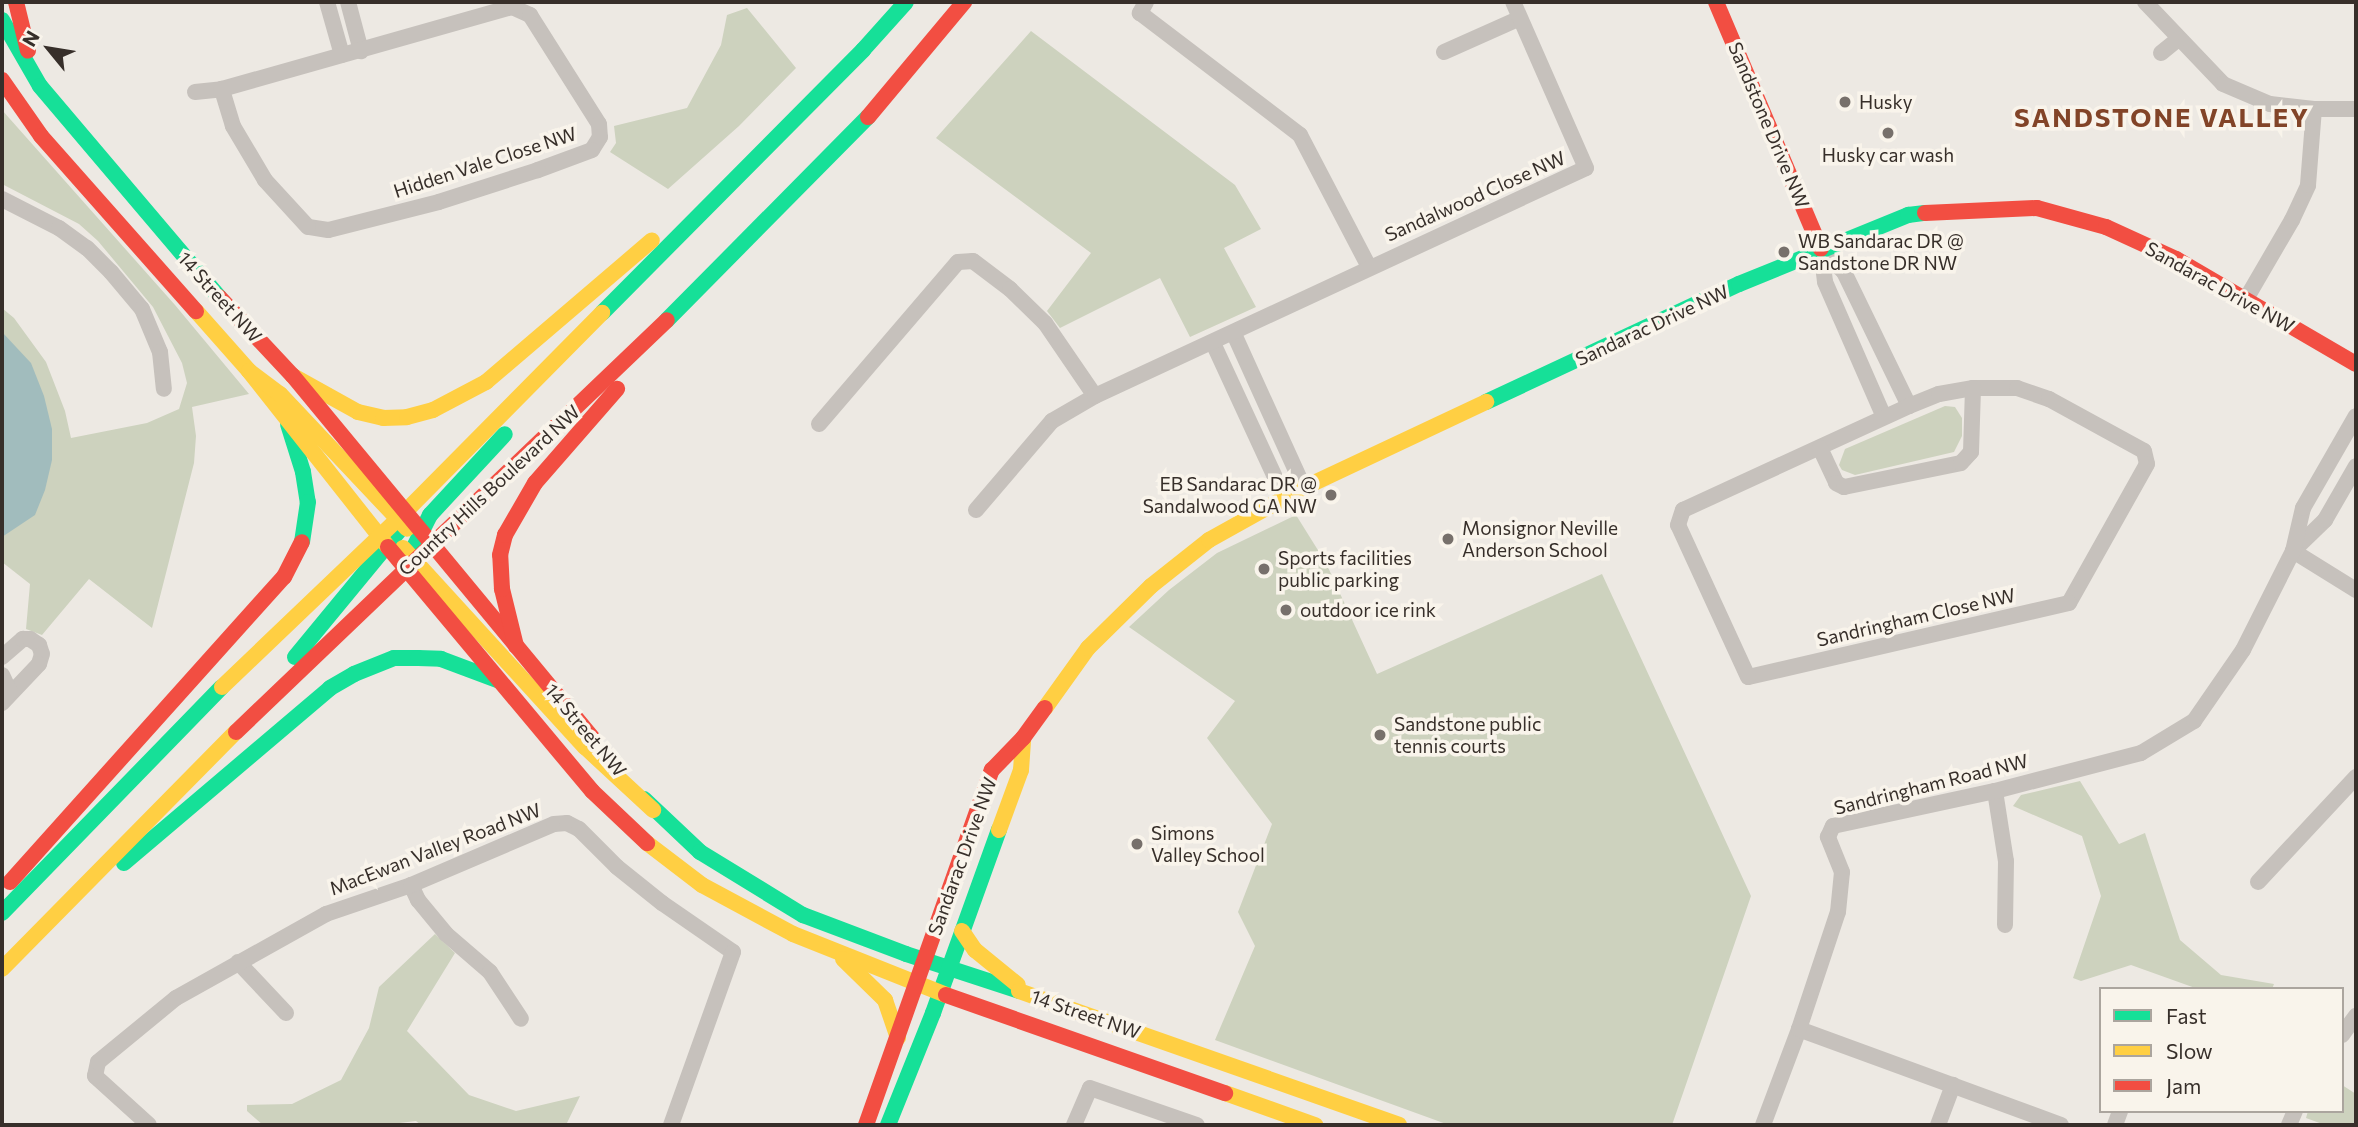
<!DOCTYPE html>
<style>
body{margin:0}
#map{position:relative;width:2358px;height:1127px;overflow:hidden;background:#ede9e3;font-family:Commissioner,sans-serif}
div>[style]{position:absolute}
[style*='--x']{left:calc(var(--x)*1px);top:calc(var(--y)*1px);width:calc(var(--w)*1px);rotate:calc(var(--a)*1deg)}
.green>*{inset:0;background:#cdd2be}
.water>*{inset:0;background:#a1bcbd}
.street>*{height:16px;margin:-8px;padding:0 8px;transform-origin:8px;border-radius:8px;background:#c6c1bc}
.fast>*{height:16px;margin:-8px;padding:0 8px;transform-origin:8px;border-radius:8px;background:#16e098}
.slow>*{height:16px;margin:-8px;padding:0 8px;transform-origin:8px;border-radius:8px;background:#ffcf43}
.jam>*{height:16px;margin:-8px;padding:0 8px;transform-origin:8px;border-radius:8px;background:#f24e42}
.dots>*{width:19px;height:19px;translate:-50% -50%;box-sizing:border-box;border:4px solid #f9f4eb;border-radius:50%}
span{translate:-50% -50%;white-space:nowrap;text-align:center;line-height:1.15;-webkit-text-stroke:7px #f9f4eb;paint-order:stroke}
.poi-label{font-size:19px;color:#372f2a}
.left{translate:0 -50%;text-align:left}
.right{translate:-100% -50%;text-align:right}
.street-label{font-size:19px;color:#372f2a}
.district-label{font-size:26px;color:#824428;font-weight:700;letter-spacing:2px}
.frame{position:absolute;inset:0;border:4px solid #372f2a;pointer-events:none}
.legend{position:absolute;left:2099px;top:987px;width:245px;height:126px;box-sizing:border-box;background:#f9f4eb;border:2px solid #aba59e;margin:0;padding:9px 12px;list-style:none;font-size:21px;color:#372f2a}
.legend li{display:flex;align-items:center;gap:14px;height:35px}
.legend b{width:35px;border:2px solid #aba59e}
.north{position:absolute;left:14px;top:14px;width:70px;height:70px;-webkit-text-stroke:5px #f9f4eb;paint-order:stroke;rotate:300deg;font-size:19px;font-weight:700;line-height:28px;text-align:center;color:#372f2a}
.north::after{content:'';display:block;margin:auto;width:24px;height:32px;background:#372f2a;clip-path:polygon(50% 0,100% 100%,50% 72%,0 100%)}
</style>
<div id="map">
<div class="green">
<i style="clip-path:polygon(747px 8px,796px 68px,739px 126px,668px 189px,610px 152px,616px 143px,614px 126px,687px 108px,721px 45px,727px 15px)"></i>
<i style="clip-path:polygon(1031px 31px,1235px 185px,1261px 229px,1224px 248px,1256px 307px,1190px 337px,1160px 278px,1060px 328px,1047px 311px,1091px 253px,936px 138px)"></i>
<i style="clip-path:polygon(2px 110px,175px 305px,249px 394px,192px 407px,196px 436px,194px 463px,152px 628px,89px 579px,42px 635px,26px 629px,30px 584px,2px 562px,2px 308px,14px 318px,46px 362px,65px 411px,71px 438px,147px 423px,179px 409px,187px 383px,182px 363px,153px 307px,98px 241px,79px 224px,2px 184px)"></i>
<i style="clip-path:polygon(1945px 406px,1955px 407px,1962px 418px,1962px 436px,1954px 452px,1855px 475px,1842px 470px,1839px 465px,1845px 449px)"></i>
<i style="clip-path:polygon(1296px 515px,1326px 563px,1377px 674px,1602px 574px,1751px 896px,1672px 1125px,1449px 1125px,1215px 1040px,1255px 946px,1238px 912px,1272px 824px,1207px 738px,1235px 701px,1129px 627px,1169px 590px,1217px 553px)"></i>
<i style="clip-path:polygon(2080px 781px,2119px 844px,2145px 833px,2180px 940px,2221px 975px,2274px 984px,2272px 989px,2198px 989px,2131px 965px,2081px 981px,2073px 978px,2101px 896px,2082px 836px,2013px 806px,2021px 795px)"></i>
<i style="clip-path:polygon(435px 934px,455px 953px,407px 1031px,469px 1095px,516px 1111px,580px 1096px,566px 1125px,421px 1125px,416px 1121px,383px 1125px,263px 1125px,247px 1111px,247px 1105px,292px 1104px,341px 1080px,369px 1028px,379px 987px)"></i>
<i style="clip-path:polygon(2342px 1085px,2356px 1094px,2356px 1125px,2325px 1125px,2306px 1118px,2308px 1111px,2342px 1111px)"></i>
</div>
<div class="water">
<i style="clip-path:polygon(2px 332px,31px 363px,44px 396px,52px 429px,52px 460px,45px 490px,35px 515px,2px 537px)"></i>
</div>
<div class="street">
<i style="--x:327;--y:2;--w:55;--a:74.2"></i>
<i style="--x:348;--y:2;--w:51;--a:75.1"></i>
<i style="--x:1146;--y:2;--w:13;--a:119"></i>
<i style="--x:1140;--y:13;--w:201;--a:37.3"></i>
<i style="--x:1300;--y:135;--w:149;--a:62.4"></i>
<i style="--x:2145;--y:2;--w:113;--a:46.4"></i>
<i style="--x:2223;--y:84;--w:51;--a:23.1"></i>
<i style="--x:2270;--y:104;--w:44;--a:6.5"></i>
<i style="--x:2314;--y:109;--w:42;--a:0"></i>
<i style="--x:1444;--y:52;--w:81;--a:-24"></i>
<i style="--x:2161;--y:53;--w:22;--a:-39"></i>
<i style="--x:195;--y:92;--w:27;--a:-6"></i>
<i style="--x:222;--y:89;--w:301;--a:-15.8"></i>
<i style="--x:512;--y:7;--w:20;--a:24"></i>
<i style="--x:530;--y:15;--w:129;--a:57.7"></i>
<i style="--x:599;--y:124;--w:13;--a:86"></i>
<i style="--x:600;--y:137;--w:15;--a:122"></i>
<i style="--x:592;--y:150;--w:58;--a:159.7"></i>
<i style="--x:538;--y:170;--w:104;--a:162.1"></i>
<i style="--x:439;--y:202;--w:114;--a:165.8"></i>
<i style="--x:328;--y:230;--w:20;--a:-171"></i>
<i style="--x:308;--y:227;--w:64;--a:-132.5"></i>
<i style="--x:265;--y:180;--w:63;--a:-120.7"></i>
<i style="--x:233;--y:126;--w:39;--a:-107"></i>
<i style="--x:2;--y:199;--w:64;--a:27"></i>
<i style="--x:59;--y:228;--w:34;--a:36"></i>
<i style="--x:87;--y:248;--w:34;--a:45"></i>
<i style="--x:111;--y:272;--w:48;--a:50"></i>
<i style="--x:142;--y:309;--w:47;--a:67.3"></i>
<i style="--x:160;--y:352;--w:37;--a:84"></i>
<i style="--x:1821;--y:249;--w:33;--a:45"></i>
<i style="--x:1844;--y:272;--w:149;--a:64.1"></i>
<i style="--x:1821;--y:249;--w:33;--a:83"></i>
<i style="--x:1825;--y:282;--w:147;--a:66.4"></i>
<i style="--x:2246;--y:299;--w:91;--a:-59.8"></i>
<i style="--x:2292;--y:220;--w:38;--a:-65"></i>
<i style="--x:2308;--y:185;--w:76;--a:-85.5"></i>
<i style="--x:1234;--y:334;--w:169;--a:65.6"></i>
<i style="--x:1213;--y:343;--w:170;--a:65.2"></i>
<i style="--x:1973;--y:388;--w:44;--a:0"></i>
<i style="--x:2017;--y:388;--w:34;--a:19"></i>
<i style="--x:2049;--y:399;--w:108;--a:28.7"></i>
<i style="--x:2144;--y:451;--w:13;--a:77"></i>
<i style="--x:2147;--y:464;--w:159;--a:119.3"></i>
<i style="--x:2069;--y:603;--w:329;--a:167"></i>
<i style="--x:1748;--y:677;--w:167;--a:-114.7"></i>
<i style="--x:1678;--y:525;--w:16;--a:-72"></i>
<i style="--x:1683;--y:510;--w:249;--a:-24.7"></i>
<i style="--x:1909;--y:406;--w:32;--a:-22"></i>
<i style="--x:1939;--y:394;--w:35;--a:-10"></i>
<i style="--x:819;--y:424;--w:213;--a:-49.4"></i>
<i style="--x:958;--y:262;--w:15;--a:-4"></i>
<i style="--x:973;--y:261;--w:46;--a:37.1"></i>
<i style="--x:1010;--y:289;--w:49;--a:44.2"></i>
<i style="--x:1045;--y:323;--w:88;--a:55.6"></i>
<i style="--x:1820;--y:448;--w:38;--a:65"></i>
<i style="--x:1836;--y:483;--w:9;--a:27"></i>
<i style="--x:1844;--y:487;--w:119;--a:-11.6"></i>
<i style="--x:1961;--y:463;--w:15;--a:-48"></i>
<i style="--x:1971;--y:452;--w:64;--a:-88.2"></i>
<i style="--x:976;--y:510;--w:117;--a:-49.5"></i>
<i style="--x:1052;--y:421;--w:50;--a:-30.2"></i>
<i style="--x:1095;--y:396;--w:541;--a:-24.91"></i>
<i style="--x:1586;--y:168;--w:181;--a:-113.7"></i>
<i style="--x:2293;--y:551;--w:45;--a:-44.1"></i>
<i style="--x:2325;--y:520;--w:62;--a:-60.1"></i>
<i style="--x:2293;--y:551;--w:74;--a:31.8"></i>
<i style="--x:2;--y:657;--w:28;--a:-41"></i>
<i style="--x:23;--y:639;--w:7;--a:0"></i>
<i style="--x:30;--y:639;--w:11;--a:34"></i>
<i style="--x:39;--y:645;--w:9;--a:72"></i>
<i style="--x:42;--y:654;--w:10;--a:107"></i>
<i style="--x:39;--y:664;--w:54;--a:133.5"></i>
<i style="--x:2;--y:675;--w:19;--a:65"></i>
<i style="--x:1995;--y:791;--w:71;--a:81.1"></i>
<i style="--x:2006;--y:861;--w:64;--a:90.9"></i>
<i style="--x:2258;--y:882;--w:144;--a:-47"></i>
<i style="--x:411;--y:885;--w:17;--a:65"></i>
<i style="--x:418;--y:900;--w:44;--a:50.5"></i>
<i style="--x:446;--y:934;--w:58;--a:40.8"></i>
<i style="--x:490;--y:972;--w:56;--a:56.6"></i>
<i style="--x:238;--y:962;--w:70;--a:46.7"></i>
<i style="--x:2342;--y:1035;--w:24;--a:-54"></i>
<i style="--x:149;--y:1125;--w:73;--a:-137.8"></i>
<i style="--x:95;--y:1076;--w:14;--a:-78"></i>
<i style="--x:98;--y:1062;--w:101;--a:-39.4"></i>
<i style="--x:176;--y:998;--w:172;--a:-29.2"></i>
<i style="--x:326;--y:914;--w:90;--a:-18.8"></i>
<i style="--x:411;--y:885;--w:155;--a:-23.1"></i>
<i style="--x:554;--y:824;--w:13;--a:-4"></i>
<i style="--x:567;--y:823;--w:13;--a:27"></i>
<i style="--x:579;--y:829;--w:54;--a:45"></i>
<i style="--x:617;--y:867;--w:58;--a:38.7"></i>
<i style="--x:662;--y:903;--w:86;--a:34.6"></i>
<i style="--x:733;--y:952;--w:184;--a:109.7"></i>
<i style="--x:1074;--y:1125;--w:40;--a:-66.6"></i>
<i style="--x:1090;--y:1088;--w:113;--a:19.1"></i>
<i style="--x:1763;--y:1125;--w:103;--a:-69.4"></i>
<i style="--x:1938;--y:1125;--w:43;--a:-69.4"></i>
<i style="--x:2061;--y:1125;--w:279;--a:-159.9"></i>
<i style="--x:1799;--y:1029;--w:123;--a:-71.6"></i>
<i style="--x:1838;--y:912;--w:40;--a:-84.3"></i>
<i style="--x:1842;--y:872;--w:38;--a:-112"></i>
<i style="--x:1828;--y:837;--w:12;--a:-66"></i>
<i style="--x:1833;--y:826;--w:166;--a:-12.2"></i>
<i style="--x:1995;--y:791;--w:151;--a:-14.6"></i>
<i style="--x:2141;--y:753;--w:62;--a:-31.1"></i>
<i style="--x:2194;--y:721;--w:86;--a:-55.4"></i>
<i style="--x:2243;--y:650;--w:111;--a:-63.2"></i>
<i style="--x:2293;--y:551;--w:44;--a:-76.9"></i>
<i style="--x:2303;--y:508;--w:106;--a:-60.1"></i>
<i style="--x:2115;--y:1125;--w:15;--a:-70"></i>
<i style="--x:2289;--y:1125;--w:15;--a:-67"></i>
</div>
<div class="fast">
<i style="--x:2;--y:20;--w:76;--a:60.1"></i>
<i style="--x:40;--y:86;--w:277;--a:49.7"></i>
<i style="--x:602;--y:313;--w:371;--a:-45.2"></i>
<i style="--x:863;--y:50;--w:64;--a:-48.1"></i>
<i style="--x:667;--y:320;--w:286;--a:-45.3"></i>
<i style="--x:1486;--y:402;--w:279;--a:-25"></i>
<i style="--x:1739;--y:284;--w:183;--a:-22.2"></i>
<i style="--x:1908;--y:215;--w:17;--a:-7"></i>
<i style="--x:288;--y:424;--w:50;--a:72.6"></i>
<i style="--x:303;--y:472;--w:30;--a:81"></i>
<i style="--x:308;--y:502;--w:40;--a:98.5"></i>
<i style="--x:405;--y:565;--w:56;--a:-63.4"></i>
<i style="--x:430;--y:515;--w:110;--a:-47.2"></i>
<i style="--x:295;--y:657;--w:163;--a:-50.5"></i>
<i style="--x:644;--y:799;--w:77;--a:43.4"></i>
<i style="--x:700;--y:852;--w:121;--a:31.5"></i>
<i style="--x:803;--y:915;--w:110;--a:20.7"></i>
<i style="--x:906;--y:954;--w:119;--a:18.1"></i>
<i style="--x:124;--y:863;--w:270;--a:-40.3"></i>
<i style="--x:330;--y:688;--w:28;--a:-30"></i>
<i style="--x:354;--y:674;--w:43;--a:-21.8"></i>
<i style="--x:394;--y:658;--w:24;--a:0"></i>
<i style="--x:418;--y:658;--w:23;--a:2"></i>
<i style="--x:441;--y:659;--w:60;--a:20.6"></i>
<i style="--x:2;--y:913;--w:315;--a:-45.8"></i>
<i style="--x:888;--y:1125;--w:121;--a:-68.1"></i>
<i style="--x:933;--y:1013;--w:195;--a:-70.2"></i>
</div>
<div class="slow">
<i style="--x:196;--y:311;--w:80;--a:48.5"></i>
<i style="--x:249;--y:371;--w:224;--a:51.7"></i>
<i style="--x:249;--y:371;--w:39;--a:37"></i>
<i style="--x:280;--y:394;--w:185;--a:46.7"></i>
<i style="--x:293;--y:376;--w:74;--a:29"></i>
<i style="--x:358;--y:412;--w:26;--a:13"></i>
<i style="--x:383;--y:418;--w:24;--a:-2"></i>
<i style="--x:407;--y:417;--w:27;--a:-15"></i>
<i style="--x:433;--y:410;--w:60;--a:-27.8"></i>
<i style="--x:486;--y:382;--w:218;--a:-40.5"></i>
<i style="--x:403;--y:548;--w:270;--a:47.6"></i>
<i style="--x:585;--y:747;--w:93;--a:42.8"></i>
<i style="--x:222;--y:687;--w:255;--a:-43.7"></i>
<i style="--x:406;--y:511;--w:279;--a:-45.3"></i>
<i style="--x:1045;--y:708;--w:74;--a:-54.4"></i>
<i style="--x:1088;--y:648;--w:88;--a:-44.5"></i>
<i style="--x:1151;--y:586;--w:74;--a:-38.4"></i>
<i style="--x:1209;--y:540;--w:103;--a:-29.1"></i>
<i style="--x:1299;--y:490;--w:207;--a:-25.2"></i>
<i style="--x:999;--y:830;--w:64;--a:-69.9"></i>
<i style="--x:1021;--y:770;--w:32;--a:-86"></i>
<i style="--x:647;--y:843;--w:69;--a:37.4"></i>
<i style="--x:702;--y:885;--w:103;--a:28.3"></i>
<i style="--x:793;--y:934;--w:165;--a:21.7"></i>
<i style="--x:962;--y:931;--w:23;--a:56"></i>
<i style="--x:975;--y:950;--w:55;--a:39.1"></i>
<i style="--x:843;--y:959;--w:59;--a:44.3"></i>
<i style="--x:885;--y:1000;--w:40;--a:71.1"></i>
<i style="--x:2;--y:969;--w:333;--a:-45.4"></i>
<i style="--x:1019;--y:991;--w:403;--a:19.4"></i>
<i style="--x:1225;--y:1093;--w:96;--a:19.6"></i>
</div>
<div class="jam">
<i style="--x:16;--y:2;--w:50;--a:76.2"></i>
<i style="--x:1716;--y:2;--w:268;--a:67"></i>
<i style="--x:2;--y:80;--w:68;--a:55.1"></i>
<i style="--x:41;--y:136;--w:234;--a:48.5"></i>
<i style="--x:868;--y:117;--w:150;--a:-50.1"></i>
<i style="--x:1925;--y:213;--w:112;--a:-2.6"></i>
<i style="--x:2037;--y:208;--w:72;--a:15.4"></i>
<i style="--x:2106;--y:227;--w:77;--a:24.6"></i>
<i style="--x:2176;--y:259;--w:208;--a:30.3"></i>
<i style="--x:219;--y:297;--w:108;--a:46.9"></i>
<i style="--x:293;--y:376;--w:471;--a:50.4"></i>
<i style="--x:388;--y:547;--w:318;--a:50.1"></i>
<i style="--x:592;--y:791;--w:76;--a:43.4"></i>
<i style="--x:516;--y:646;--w:59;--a:-103.8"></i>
<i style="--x:502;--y:589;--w:34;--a:-93"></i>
<i style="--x:500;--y:555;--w:21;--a:-76"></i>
<i style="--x:505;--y:535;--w:60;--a:-60"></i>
<i style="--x:535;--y:483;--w:125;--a:-48.9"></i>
<i style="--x:236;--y:732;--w:596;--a:-43.71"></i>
<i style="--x:10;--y:882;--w:410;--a:-48.1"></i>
<i style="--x:284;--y:577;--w:39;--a:-63"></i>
<i style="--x:946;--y:995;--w:296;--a:19.4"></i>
<i style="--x:866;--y:1125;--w:377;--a:-70.5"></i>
<i style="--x:992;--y:770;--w:45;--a:-45.9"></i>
<i style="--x:1023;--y:738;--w:37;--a:-54"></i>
</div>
<div class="dots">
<i style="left:1845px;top:102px;background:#77706b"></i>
<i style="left:1888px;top:133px;background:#77706b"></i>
<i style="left:1784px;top:252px;background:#77706b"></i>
<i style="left:1331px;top:495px;background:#77706b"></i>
<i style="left:1448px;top:539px;background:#77706b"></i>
<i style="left:1264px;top:569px;background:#77706b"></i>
<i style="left:1286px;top:610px;background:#77706b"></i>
<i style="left:1380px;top:735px;background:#77706b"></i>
<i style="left:1137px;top:844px;background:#77706b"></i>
</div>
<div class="poi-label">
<span class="left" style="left:1859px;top:102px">Husky</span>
<span style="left:1888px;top:155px">Husky car wash</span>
<span class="left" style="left:1798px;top:252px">WB Sandarac DR @<br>Sandstone DR NW</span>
<span class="right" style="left:1317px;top:495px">EB Sandarac DR @<br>Sandalwood GA NW</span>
<span class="left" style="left:1462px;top:539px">Monsignor Neville<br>Anderson School</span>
<span class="left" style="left:1278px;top:569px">Sports facilities<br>public parking</span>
<span class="left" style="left:1300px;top:610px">outdoor ice rink</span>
<span class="left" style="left:1394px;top:735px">Sandstone public<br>tennis courts</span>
<span class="left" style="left:1151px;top:844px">Simons<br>Valley School</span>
</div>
<div class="street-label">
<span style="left:1769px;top:125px;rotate:67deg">Sandstone Drive NW</span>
<span style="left:485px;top:162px;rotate:-18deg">Hidden Vale Close NW</span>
<span style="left:1475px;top:196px;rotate:-24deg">Sandalwood Close NW</span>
<span style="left:2220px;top:287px;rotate:29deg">Sandarac Drive NW</span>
<span style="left:220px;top:297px;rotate:48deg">14 Street NW</span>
<span style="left:1652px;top:325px;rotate:-25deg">Sandarac Drive NW</span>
<span style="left:489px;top:490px;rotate:-43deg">Country Hills Boulevard NW</span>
<span style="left:1916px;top:617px;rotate:-13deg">Sandringham Close NW</span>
<span style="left:586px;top:730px;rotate:50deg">14 Street NW</span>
<span style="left:1931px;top:784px;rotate:-14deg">Sandringham Road NW</span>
<span style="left:435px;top:849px;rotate:-21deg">MacEwan Valley Road NW</span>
<span style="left:962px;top:856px;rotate:-70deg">Sandarac Drive NW</span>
<span style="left:1086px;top:1014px;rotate:19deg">14 Street NW</span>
</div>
<div class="district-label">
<span style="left:2162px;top:117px">SANDSTONE VALLEY</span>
</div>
<div class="frame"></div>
<ul class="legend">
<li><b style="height:9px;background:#16e098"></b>Fast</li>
<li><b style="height:9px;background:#ffcf43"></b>Slow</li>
<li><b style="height:9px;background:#f24e42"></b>Jam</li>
</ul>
<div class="north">N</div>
</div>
